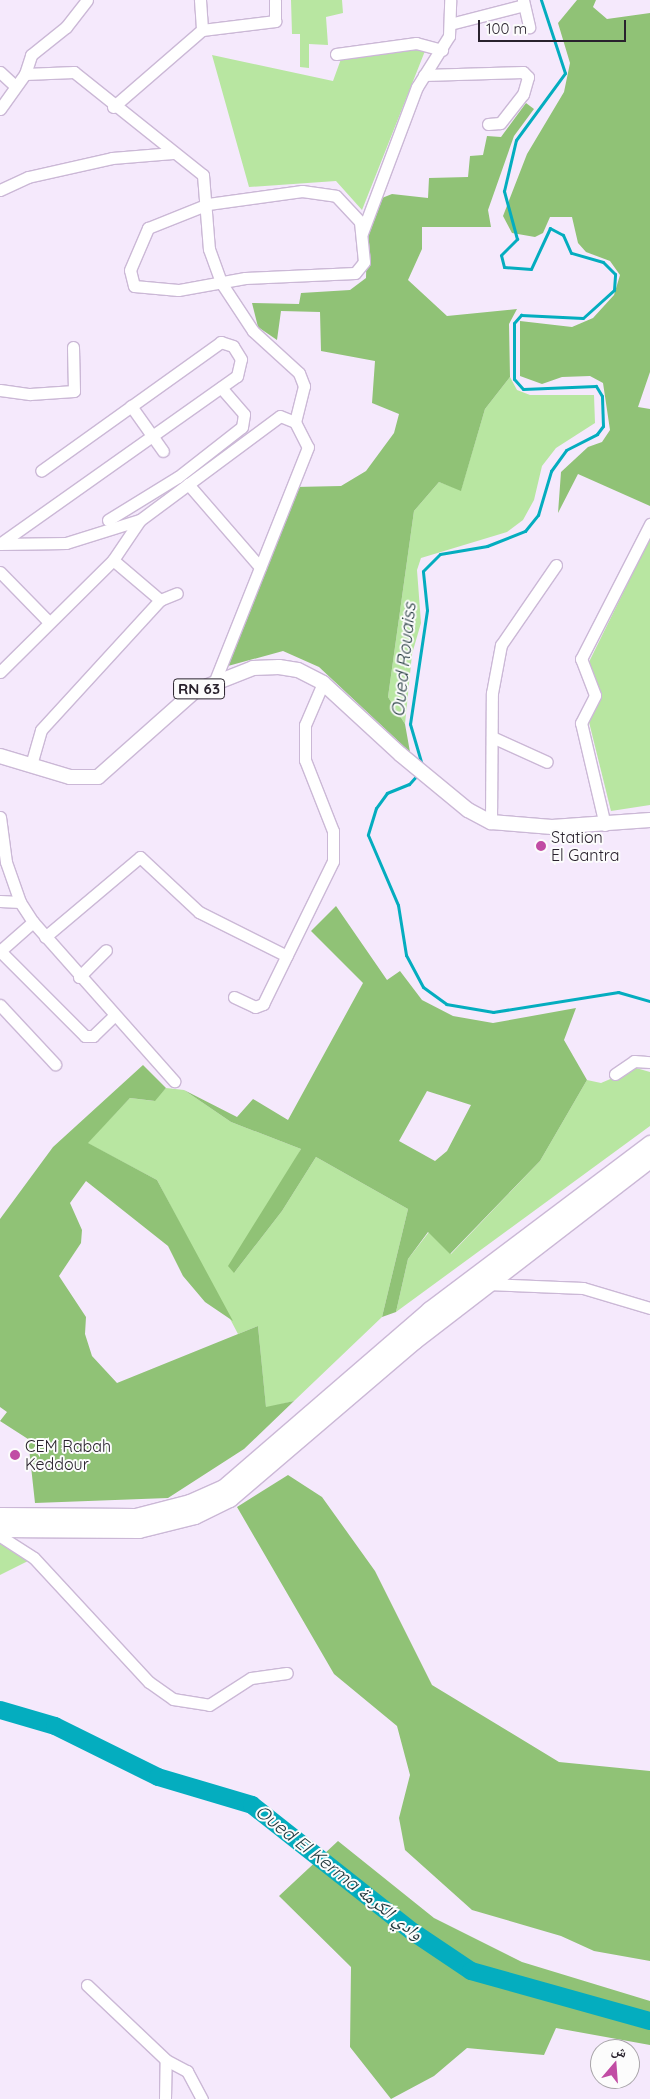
<!DOCTYPE html>
<meta charset="utf-8">
<style>
body{margin:0}
#map{position:relative;width:650px;height:2099px;overflow:hidden;background:#f5e9fc;font-family:Quicksand,"Noto Naskh Arabic",sans-serif}
div>[style]{position:absolute}
[style*='--x']{left:calc(var(--x)*1px);top:calc(var(--y)*1px);width:calc(var(--w)*1px);rotate:calc(var(--a)*1deg)}
.green>*{inset:0;background:#b8e6a1}
.forest>*{inset:0;background:#90c276}
.stream>*{height:3px;margin:-1.5px;padding:0 1.5px;transform-origin:1.5px;border-radius:1.5px;background:#04adbf}
.river>*{height:18px;margin:-9px;padding:0 9px;transform-origin:9px;border-radius:9px;background:#04adbf}
.roads{filter:drop-shadow(1px 0 #cbb8d6) drop-shadow(-1px 0 #cbb8d6) drop-shadow(0 1px #cbb8d6) drop-shadow(0 -1px #cbb8d6)}
.minor>*{height:11px;margin:-5.5px;padding:0 5.5px;transform-origin:5.5px;border-radius:5.5px;background:#fff}
.major>*{height:14px;margin:-7px;padding:0 7px;transform-origin:7px;border-radius:7px;background:#fff}
.highway>*{height:16px;margin:-8px;padding:0 8px;transform-origin:8px;border-radius:8px;background:#fff}
.dots>*{width:14px;height:14px;translate:-50% -50%;box-sizing:border-box;border:2px solid #fcfcfc;border-radius:50%}
span{translate:-50% -50%;white-space:nowrap;text-align:center;line-height:1.15;-webkit-text-stroke:4px #fcfcfc;paint-order:stroke}
.shield-label span{padding:1px 4px;background:#fcfcfc;border:1px solid;border-radius:4px;-webkit-text-stroke-width:0}
.shield-label{font-size:15px;color:#29222d;font-weight:700}
.poi-label{font-size:16px;color:#29222d}
.left{translate:0 -50%;text-align:left}
.water-label{font-size:18px;color:#1f363a;font-style:italic}
.north{position:absolute;left:590px;top:2039px;width:50px;height:50px;box-sizing:border-box;background:#fcfcfc;border:1px solid #a8a5a9;border-radius:50%;rotate:18deg;font-size:14px;font-weight:700;line-height:20px;text-align:center;color:#29222d}
.north::after{content:'';display:block;margin:auto;width:18px;height:22px;background:#c14ca4;clip-path:polygon(50% 0,100% 100%,50% 72%,0 100%)}
.scale{position:absolute;left:478px;top:20px;width:148px;height:22px;box-sizing:border-box;border:2px solid #29222d;border-top:0;padding-left:6px;font-size:15px;line-height:18px;white-space:nowrap;color:#29222d;-webkit-text-stroke:4px #fcfcfc;paint-order:stroke}
</style>
<div id="map">
<div class="green">
<i style="clip-path:polygon(291px 0,342px 0,343px 13px,326px 17px,328px 45px,309px 44px,309px 68px,300px 67px,300px 34px,292px 34px)"></i>
<i style="clip-path:polygon(413px 49px,425px 51px,362px 210px,336px 181px,249px 187px,212px 55px,333px 81px,341px 59px)"></i>
<i style="clip-path:polygon(510px 377px,517px 390px,530px 395px,594px 395px,595px 423px,556px 448px,542px 466px,534px 500px,523px 520px,507px 532px,421px 558px,417px 570px,421px 623px,412px 654px,405px 724px,388px 697px,414px 511px,439px 482px,461px 490px,485px 409px)"></i>
<i style="clip-path:polygon(650px 538px,650px 805px,611px 811px,588px 718px,601px 697px,588px 664px)"></i>
<i style="clip-path:polygon(636px 1068px,650px 1072px,650px 1126px,396px 1312px,408px 1259px,429px 1232px,451px 1254px,540px 1161px,587px 1080px,601px 1083px)"></i>
<i style="clip-path:polygon(166px 1088px,184px 1090px,231px 1122px,301px 1149px,234px 1273px,282px 1211px,316px 1157px,408px 1209px,382px 1317px,294px 1401px,266px 1408px,258px 1326px,238px 1334px,157px 1180px,87px 1143px,130px 1098px,154px 1101px)"></i>
<i style="clip-path:polygon(0 1542px,28px 1561px,0 1575px)"></i>
</div>
<div class="forest">
<i style="clip-path:polygon(577px 0,596px 0,593px 7px,607px 19px,650px 13px,650px 372px,638px 407px,650px 409px,650px 506px,578px 474px,558px 513px,561px 472px,588px 447px,602px 442px,610px 430px,603px 383px,590px 376px,562px 377px,542px 384px,520px 376px,520px 321px,572px 327px,593px 318px,614px 295px,620px 275px,610px 261px,586px 252px,578px 243px,572px 217px,550px 217px,543px 233px,535px 237px,512px 233px,503px 216px,527px 154px,564px 92px,570px 63px,558px 23px)"></i>
<i style="clip-path:polygon(526px 103px,534px 109px,514px 136px,488px 210px,491px 227px,422px 227px,422px 249px,408px 280px,447px 316px,517px 309px,509px 324px,510px 377px,485px 409px,461px 491px,439px 482px,414px 511px,388px 697px,405px 724px,410px 752px,319px 667px,283px 651px,228px 666px,295px 487px,341px 486px,366px 471px,394px 433px,399px 414px,372px 403px,375px 361px,321px 351px,320px 312px,281px 311px,277px 340px,258px 327px,252px 303px,299px 304px,301px 293px,350px 290px,366px 278px,367px 234px,382px 198px,392px 194px,428px 198px,429px 178px,468px 177px,470px 156px,483px 155px,487px 136px,501px 137px)"></i>
<i style="clip-path:polygon(evenodd,336px 906px,387px 980px,400px 971px,422px 1000px,453px 1016px,493px 1023px,576px 1008px,564px 1040px,587px 1080px,540px 1161px,450px 1254px,428px 1232px,408px 1259px,396px 1312px,382px 1317px,408px 1209px,316px 1157px,282px 1211px,234px 1273px,228px 1266px,301px 1149px,231px 1122px,184px 1090px,237px 1117px,253px 1099px,288px 1120px,363px 983px,311px 931px,336px 906px,427px 1091px,471px 1105px,447px 1151px,435px 1161px,399px 1141px,427px 1091px)"></i>
<i style="clip-path:polygon(143px 1065px,166px 1088px,155px 1101px,130px 1098px,88px 1143px,157px 1180px,233px 1321px,205px 1302px,183px 1276px,168px 1246px,86px 1181px,70px 1203px,82px 1230px,81px 1243px,59px 1276px,86px 1317px,85px 1334px,92px 1356px,117px 1383px,258px 1326px,266px 1407px,294px 1401px,244px 1449px,168px 1498px,35px 1503px,28px 1439px,0 1421px,7px 1412px,0 1407px,0 1219px,53px 1147px)"></i>
<i style="clip-path:polygon(288px 1475px,322px 1497px,375px 1571px,432px 1685px,559px 1762px,650px 1771px,650px 1961px,594px 1951px,561px 1936px,472px 1910px,405px 1850px,399px 1818px,410px 1775px,397px 1726px,334px 1674px,237px 1507px)"></i>
<i style="clip-path:polygon(338px 1841px,434px 1918px,522px 1962px,650px 2001px,650px 2045px,556px 2028px,544px 2055px,467px 2048px,434px 2076px,391px 2099px,350px 2047px,351px 1967px,279px 1896px)"></i>
</div>
<div class="stream">
<i style="--x:422;--y:765;--w:43;--a:-106.3"></i>
<i style="--x:410;--y:724;--w:115;--a:-81.5"></i>
<i style="--x:427;--y:610;--w:39;--a:-96"></i>
<i style="--x:423;--y:571;--w:24;--a:-45"></i>
<i style="--x:440;--y:554;--w:48;--a:-9.7"></i>
<i style="--x:487;--y:546;--w:41;--a:-21.5"></i>
<i style="--x:525;--y:531;--w:21;--a:-51"></i>
<i style="--x:538;--y:515;--w:46;--a:-73.5"></i>
<i style="--x:551;--y:471;--w:26;--a:-54"></i>
<i style="--x:566;--y:450;--w:35;--a:-27"></i>
<i style="--x:597;--y:434;--w:10;--a:-53"></i>
<i style="--x:603;--y:426;--w:30;--a:-92"></i>
<i style="--x:602;--y:396;--w:12;--a:-121"></i>
<i style="--x:596;--y:386;--w:73;--a:177.6"></i>
<i style="--x:523;--y:389;--w:13;--a:-132"></i>
<i style="--x:514;--y:379;--w:56;--a:-90"></i>
<i style="--x:514;--y:323;--w:11;--a:-49"></i>
<i style="--x:521;--y:315;--w:62;--a:2.8"></i>
<i style="--x:583;--y:318;--w:42;--a:-42.1"></i>
<i style="--x:614;--y:290;--w:16;--a:-86"></i>
<i style="--x:615;--y:274;--w:17;--a:-135"></i>
<i style="--x:603;--y:262;--w:33;--a:-164"></i>
<i style="--x:571;--y:253;--w:20;--a:-114"></i>
<i style="--x:563;--y:235;--w:15;--a:-152"></i>
<i style="--x:550;--y:228;--w:45;--a:114.9"></i>
<i style="--x:531;--y:269;--w:27;--a:-176"></i>
<i style="--x:504;--y:267;--w:12;--a:-104"></i>
<i style="--x:501;--y:255;--w:23;--a:-45"></i>
<i style="--x:517;--y:239;--w:50;--a:-105.2"></i>
<i style="--x:504;--y:191;--w:52;--a:-76.8"></i>
<i style="--x:516;--y:140;--w:83;--a:-53.8"></i>
<i style="--x:565;--y:73;--w:77;--a:-108.2"></i>
<i style="--x:419;--y:773;--w:15;--a:132"></i>
<i style="--x:409;--y:784;--w:24;--a:158"></i>
<i style="--x:387;--y:793;--w:19;--a:126"></i>
<i style="--x:376;--y:808;--w:28;--a:107"></i>
<i style="--x:368;--y:835;--w:76;--a:66.8"></i>
<i style="--x:398;--y:905;--w:51;--a:80.9"></i>
<i style="--x:406;--y:955;--w:36;--a:62"></i>
<i style="--x:423;--y:987;--w:29;--a:36"></i>
<i style="--x:446;--y:1004;--w:48;--a:9.7"></i>
<i style="--x:493;--y:1012;--w:127;--a:-9.1"></i>
<i style="--x:618;--y:992;--w:33;--a:16"></i>
</div>
<div class="river">
<i style="--x:0;--y:1710;--w:57;--a:16.2"></i>
<i style="--x:55;--y:1726;--w:115;--a:26.3"></i>
<i style="--x:158;--y:1777;--w:98;--a:16.6"></i>
<i style="--x:252;--y:1805;--w:205;--a:38.3"></i>
<i style="--x:413;--y:1932;--w:70;--a:33.9"></i>
<i style="--x:471;--y:1971;--w:186;--a:15.6"></i>
</div>
<div class="roads">
<div class="minor">
<i style="--x:200;--y:0;--w:30;--a:86"></i>
<i style="--x:523;--y:0;--w:28;--a:77"></i>
<i style="--x:450;--y:24;--w:76;--a:-14.4"></i>
<i style="--x:336;--y:54;--w:81;--a:-7.8"></i>
<i style="--x:416;--y:43;--w:27;--a:15"></i>
<i style="--x:0;--y:72;--w:21;--a:43"></i>
<i style="--x:25;--y:74;--w:49;--a:-2.3"></i>
<i style="--x:74;--y:72;--w:165;--a:38.6"></i>
<i style="--x:203;--y:175;--w:74;--a:85.4"></i>
<i style="--x:209;--y:249;--w:37;--a:70"></i>
<i style="--x:222;--y:284;--w:56;--a:56.6"></i>
<i style="--x:253;--y:331;--w:62;--a:42.4"></i>
<i style="--x:299;--y:373;--w:14;--a:69"></i>
<i style="--x:304;--y:386;--w:37;--a:104"></i>
<i style="--x:424;--y:75;--w:99;--a:-1.7"></i>
<i style="--x:523;--y:72;--w:7;--a:45"></i>
<i style="--x:528;--y:77;--w:18;--a:106"></i>
<i style="--x:523;--y:94;--w:37;--a:128"></i>
<i style="--x:500;--y:123;--w:12;--a:175"></i>
<i style="--x:113;--y:107;--w:118;--a:-40.9"></i>
<i style="--x:202;--y:30;--w:74;--a:-7"></i>
<i style="--x:275;--y:21;--w:21;--a:-90"></i>
<i style="--x:0;--y:109;--w:43;--a:-54.5"></i>
<i style="--x:25;--y:74;--w:20;--a:-72"></i>
<i style="--x:31;--y:55;--w:45;--a:-38.7"></i>
<i style="--x:66;--y:27;--w:34;--a:-52"></i>
<i style="--x:0;--y:190;--w:31;--a:-25"></i>
<i style="--x:28;--y:177;--w:86;--a:-12.7"></i>
<i style="--x:112;--y:158;--w:61;--a:-4.7"></i>
<i style="--x:302;--y:191;--w:34;--a:8"></i>
<i style="--x:336;--y:196;--w:35;--a:47"></i>
<i style="--x:360;--y:222;--w:40;--a:84.3"></i>
<i style="--x:364;--y:262;--w:14;--a:129"></i>
<i style="--x:355;--y:273;--w:110;--a:177.4"></i>
<i style="--x:245;--y:278;--w:68;--a:169.8"></i>
<i style="--x:178;--y:290;--w:44;--a:-174.8"></i>
<i style="--x:134;--y:286;--w:16;--a:-104"></i>
<i style="--x:130;--y:270;--w:46;--a:-66.8"></i>
<i style="--x:148;--y:228;--w:65;--a:-21.8"></i>
<i style="--x:208;--y:204;--w:95;--a:-7.9"></i>
<i style="--x:362;--y:233;--w:156;--a:-69.4"></i>
<i style="--x:417;--y:87;--w:60;--a:-57.9"></i>
<i style="--x:449;--y:36;--w:36;--a:-88"></i>
<i style="--x:0;--y:390;--w:30;--a:8"></i>
<i style="--x:30;--y:394;--w:44;--a:-3.9"></i>
<i style="--x:74;--y:391;--w:44;--a:-91.3"></i>
<i style="--x:131;--y:406;--w:55;--a:54.6"></i>
<i style="--x:188;--y:484;--w:110;--a:49.1"></i>
<i style="--x:108;--y:520;--w:82;--a:-31.6"></i>
<i style="--x:178;--y:477;--w:81;--a:-38"></i>
<i style="--x:242;--y:427;--w:13;--a:-81"></i>
<i style="--x:244;--y:414;--w:35;--a:-131"></i>
<i style="--x:1;--y:543;--w:289;--a:-35.3"></i>
<i style="--x:237;--y:376;--w:17;--a:-77"></i>
<i style="--x:241;--y:359;--w:15;--a:-122"></i>
<i style="--x:233;--y:346;--w:13;--a:-162"></i>
<i style="--x:221;--y:342;--w:221;--a:144.4"></i>
<i style="--x:0;--y:544;--w:66;--a:-0.9"></i>
<i style="--x:66;--y:543;--w:77;--a:-17.3"></i>
<i style="--x:140;--y:520;--w:174;--a:-36.6"></i>
<i style="--x:280;--y:416;--w:16;--a:22"></i>
<i style="--x:295;--y:422;--w:28;--a:63"></i>
<i style="--x:308;--y:447;--w:252;--a:111.7"></i>
<i style="--x:113;--y:560;--w:48;--a:-56"></i>
<i style="--x:0;--y:572;--w:69;--a:45.6"></i>
<i style="--x:160;--y:600;--w:18;--a:-22"></i>
<i style="--x:0;--y:672;--w:159;--a:-44.7"></i>
<i style="--x:113;--y:560;--w:62;--a:40.4"></i>
<i style="--x:160;--y:600;--w:176;--a:132.5"></i>
<i style="--x:41;--y:730;--w:36;--a:106"></i>
<i style="--x:492;--y:737;--w:60;--a:24.4"></i>
<i style="--x:0;--y:817;--w:45;--a:82.4"></i>
<i style="--x:6;--y:862;--w:42;--a:70.7"></i>
<i style="--x:20;--y:902;--w:24;--a:57"></i>
<i style="--x:33;--y:922;--w:213;--a:48.4"></i>
<i style="--x:491;--y:822;--w:129;--a:-89.6"></i>
<i style="--x:492;--y:693;--w:49;--a:-79.4"></i>
<i style="--x:501;--y:645;--w:97;--a:-55.5"></i>
<i style="--x:605;--y:825;--w:105;--a:-103.2"></i>
<i style="--x:581;--y:723;--w:31;--a:-63"></i>
<i style="--x:595;--y:695;--w:39;--a:-111"></i>
<i style="--x:581;--y:659;--w:152;--a:-62.9"></i>
<i style="--x:0;--y:901;--w:20;--a:3"></i>
<i style="--x:45;--y:937;--w:124;--a:-40.1"></i>
<i style="--x:140;--y:857;--w:81;--a:43"></i>
<i style="--x:199;--y:912;--w:98;--a:26.6"></i>
<i style="--x:0;--y:951;--w:120;--a:45"></i>
<i style="--x:85;--y:1036;--w:8;--a:0"></i>
<i style="--x:93;--y:1036;--w:29;--a:-44"></i>
<i style="--x:0;--y:951;--w:44;--a:-41.3"></i>
<i style="--x:79;--y:977;--w:38;--a:-45"></i>
<i style="--x:234;--y:997;--w:23;--a:25"></i>
<i style="--x:255;--y:1007;--w:9;--a:-21"></i>
<i style="--x:263;--y:1004;--w:159;--a:-63.9"></i>
<i style="--x:333;--y:861;--w:30;--a:-90"></i>
<i style="--x:333;--y:831;--w:76;--a:-111.5"></i>
<i style="--x:305;--y:760;--w:35;--a:-90"></i>
<i style="--x:305;--y:725;--w:46;--a:-66.8"></i>
<i style="--x:0;--y:1005;--w:81;--a:47"></i>
<i style="--x:615;--y:1074;--w:23;--a:-34"></i>
<i style="--x:634;--y:1061;--w:16;--a:4"></i>
<i style="--x:487;--y:1284;--w:96;--a:2.4"></i>
<i style="--x:583;--y:1288;--w:70;--a:16.6"></i>
<i style="--x:0;--y:1536;--w:40;--a:32.9"></i>
<i style="--x:34;--y:1558;--w:169;--a:47.2"></i>
<i style="--x:149;--y:1682;--w:29;--a:35"></i>
<i style="--x:173;--y:1699;--w:36;--a:9"></i>
<i style="--x:209;--y:1705;--w:50;--a:-32.7"></i>
<i style="--x:251;--y:1678;--w:36;--a:-8"></i>
<i style="--x:87;--y:1985;--w:109;--a:43.5"></i>
<i style="--x:166;--y:2060;--w:24;--a:28"></i>
<i style="--x:187;--y:2071;--w:32;--a:62"></i>
<i style="--x:165;--y:2099;--w:39;--a:-89"></i>
</div>
<div class="major">
<i style="--x:0;--y:756;--w:73;--a:16.7"></i>
<i style="--x:70;--y:777;--w:28;--a:0"></i>
<i style="--x:98;--y:777;--w:130;--a:-41.6"></i>
<i style="--x:195;--y:691;--w:62;--a:-21.6"></i>
<i style="--x:253;--y:668;--w:26;--a:-2"></i>
<i style="--x:279;--y:667;--w:19;--a:9"></i>
<i style="--x:298;--y:670;--w:28;--a:27"></i>
<i style="--x:323;--y:683;--w:105;--a:42.7"></i>
<i style="--x:400;--y:754;--w:88;--a:39.5"></i>
<i style="--x:468;--y:810;--w:26;--a:28"></i>
<i style="--x:491;--y:822;--w:61;--a:4.7"></i>
<i style="--x:552;--y:827;--w:98;--a:-4.1"></i>
</div>
<div class="highway">
<i style="--x:0;--y:1516;--w:136;--a:0.4"></i>
<i style="--x:136;--y:1517;--w:56;--a:-14.5"></i>
<i style="--x:190;--y:1503;--w:37;--a:-24"></i>
<i style="--x:224;--y:1488;--w:272;--a:-40.8"></i>
<i style="--x:430;--y:1310;--w:276;--a:-37"></i>
<i style="--x:0;--y:1529;--w:139;--a:0.4"></i>
<i style="--x:139;--y:1530;--w:58;--a:-14"></i>
<i style="--x:195;--y:1516;--w:39;--a:-26"></i>
<i style="--x:230;--y:1499;--w:243;--a:-40.5"></i>
<i style="--x:415;--y:1341;--w:297;--a:-37.6"></i>
</div>
</div>
<div class="dots">
<i style="left:541px;top:846px;background:#c14ca4"></i>
<i style="left:15px;top:1455px;background:#c14ca4"></i>
</div>
<div class="shield-label">
<span style="left:199px;top:689px">RN 63</span>
</div>
<div class="poi-label">
<span class="left" style="left:551px;top:846px">Station<br>El Gantra</span>
<span class="left" style="left:25px;top:1455px">CEM Rabah<br>Keddour</span>
</div>
<div class="water-label">
<span style="left:404px;top:660px;rotate:-84deg">Oued Rouaiss</span>
<span style="left:339px;top:1873px;rotate:38deg">Oued El Kerma وادي الكرمة</span>
</div>
<div class="north">ش</div>
<div class="scale">100 m</div>
</div>
